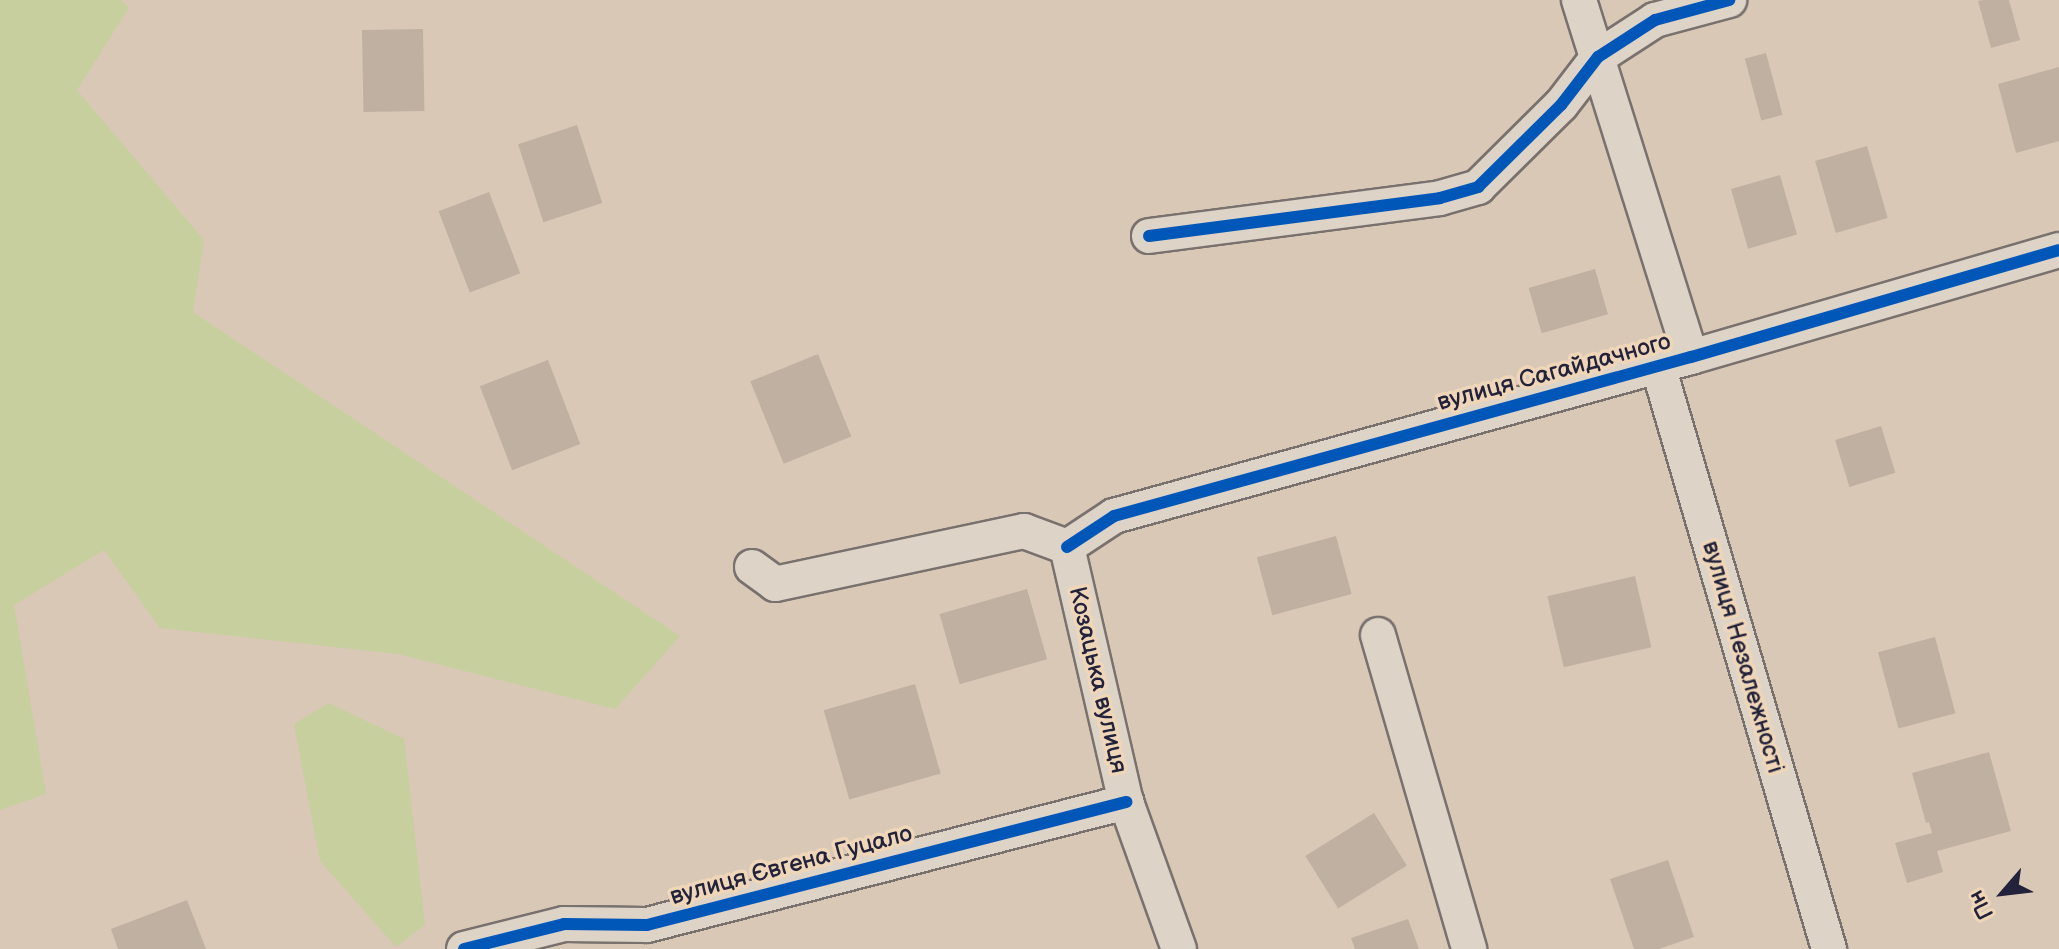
<!DOCTYPE html>
<meta charset="utf-8">
<style>
body{margin:0}
#map{position:relative;width:2059px;height:949px;overflow:hidden;background:#d9c8b6;font-family:"Balsamiq Sans",sans-serif}
div>[style]{position:absolute}
[style*='--x']{left:calc(var(--x)*1px);top:calc(var(--y)*1px);width:calc(var(--w)*1px);rotate:calc(var(--a)*1deg)}
.green>*{inset:0;background:#c7cf9f}
.building>*{inset:0;background:#bfb0a2;transform-origin:0 0}
.roads{filter:drop-shadow(2px 0 #79716e) drop-shadow(-2px 0 #79716e) drop-shadow(0 2px #79716e) drop-shadow(0 -2px #79716e)}
.minor>*{height:34px;margin:-17px;padding:0 17px;transform-origin:17px;border-radius:17px;background:#ddd3c7}
.cycleway>*{height:12px;margin:-6px;padding:0 6px;transform-origin:6px;border-radius:6px;background:#0057b8}
span{translate:-50% -50%;white-space:nowrap;text-align:center;line-height:1.15;-webkit-text-stroke:7px #f0d6b8;paint-order:stroke}
.street-label{font-size:24px;color:#22223b}
.north{position:absolute;left:1963px;top:853px;width:80px;height:80px;-webkit-text-stroke:6px #f0d6b8;paint-order:stroke;rotate:242deg;font-size:22px;font-weight:700;line-height:32px;text-align:center;color:#22223b}
.north::after{content:'';display:block;margin:auto;width:28px;height:36px;background:#22223b;clip-path:polygon(50% 0,100% 100%,50% 72%,0 100%)}
</style>
<div id="map">
<div class="green">
<i style="clip-path:polygon(0 0,121px 0,129px 8px,77px 90px,204px 240px,193px 312px,680px 636px,615px 709px,398px 654px,160px 628px,104px 550px,14px 605px,46px 794px,0 810px)"></i>
<i style="clip-path:polygon(329px 703px,404px 739px,425px 925px,396px 947px,320px 861px,294px 724px)"></i>
</div>
<div class="building">
<i style="clip-path:polygon(1983px 0,2009px 0,2020px 40px,1991px 48px,1978px 1px)"></i>
<i style="left:423px;top:29px;width:82px;height:61px;rotate:89deg"></i>
<i style="left:1766px;top:53px;width:64px;height:22px;rotate:75deg"></i>
<i style="clip-path:polygon(2059px 67px,2059px 141px,2016px 153px,1998px 84px)"></i>
<i style="left:577px;top:125px;width:82px;height:62px;rotate:72deg"></i>
<i style="left:1867px;top:146px;width:75px;height:54px;rotate:74deg"></i>
<i style="left:1780px;top:175px;width:62px;height:51px;rotate:74deg"></i>
<i style="left:489px;top:192px;width:87px;height:54px;rotate:69deg"></i>
<i style="left:1595px;top:269px;width:47px;height:69px;rotate:74deg"></i>
<i style="left:818px;top:354px;width:89px;height:73px;rotate:68deg"></i>
<i style="left:548px;top:360px;width:90px;height:73px;rotate:69deg"></i>
<i style="left:1881px;top:426px;width:49px;height:48px;rotate:73deg"></i>
<i style="left:1336px;top:536px;width:60px;height:82px;rotate:75deg"></i>
<i style="left:1635px;top:576px;width:73px;height:90px;rotate:77deg"></i>
<i style="left:1027px;top:589px;width:73px;height:91px;rotate:74deg"></i>
<i style="left:1935px;top:637px;width:79px;height:59px;rotate:75deg"></i>
<i style="left:915px;top:684px;width:93px;height:95px;rotate:74deg"></i>
<i style="clip-path:polygon(1989px 752px,2011px 831px,1937px 851px,1943px 872px,1907px 883px,1895px 843px,1932px 833px,1929px 822px,1926px 823px,1912px 773px)"></i>
<i style="left:1374px;top:813px;width:62px;height:81px;rotate:58deg"></i>
<i style="clip-path:polygon(1668px 860px,1694px 937px,1659px 949px,1634px 949px,1610px 879px)"></i>
<i style="clip-path:polygon(187px 900px,206px 949px,118px 949px,111px 929px)"></i>
<i style="clip-path:polygon(1408px 919px,1419px 949px,1355px 949px,1351px 938px)"></i>
</div>
<div class="roads">
<div class="minor">
<i style="--x:1579;--y:0;--w:374;--a:72.6"></i>
<i style="--x:1149;--y:236;--w:293;--a:-7.4"></i>
<i style="--x:1440;--y:198;--w:40;--a:-16"></i>
<i style="--x:1478;--y:187;--w:117;--a:-44.7"></i>
<i style="--x:1561;--y:105;--w:61;--a:-52.4"></i>
<i style="--x:1598;--y:57;--w:68;--a:-33"></i>
<i style="--x:1655;--y:20;--w:77;--a:-15.1"></i>
<i style="--x:1658;--y:366;--w:608;--a:73.65"></i>
<i style="--x:1067;--y:547;--w:56;--a:-33.4"></i>
<i style="--x:1114;--y:516;--w:599;--a:-15.41"></i>
<i style="--x:1691;--y:357;--w:383;--a:-16.2"></i>
<i style="--x:1067;--y:547;--w:262;--a:77"></i>
<i style="--x:1126;--y:802;--w:156;--a:70.2"></i>
<i style="--x:752;--y:567;--w:29;--a:36"></i>
<i style="--x:775;--y:584;--w:255;--a:-12"></i>
<i style="--x:1024;--y:531;--w:46;--a:20.4"></i>
<i style="--x:1378;--y:635;--w:327;--a:73.8"></i>
<i style="--x:464;--y:949;--w:103;--a:-14"></i>
<i style="--x:564;--y:924;--w:83;--a:0.7"></i>
<i style="--x:647;--y:925;--w:495;--a:-14.4"></i>
</div>
</div>
<div class="cycleway">
<i style="--x:1149;--y:236;--w:293;--a:-7.4"></i>
<i style="--x:1440;--y:198;--w:40;--a:-16"></i>
<i style="--x:1478;--y:187;--w:117;--a:-44.7"></i>
<i style="--x:1561;--y:105;--w:61;--a:-52.4"></i>
<i style="--x:1598;--y:57;--w:68;--a:-33"></i>
<i style="--x:1655;--y:20;--w:77;--a:-15.1"></i>
<i style="--x:1067;--y:547;--w:56;--a:-33.4"></i>
<i style="--x:1114;--y:516;--w:599;--a:-15.41"></i>
<i style="--x:1691;--y:357;--w:383;--a:-16.2"></i>
<i style="--x:464;--y:949;--w:103;--a:-14"></i>
<i style="--x:564;--y:924;--w:83;--a:0.7"></i>
<i style="--x:647;--y:925;--w:495;--a:-14.4"></i>
</div>
<div class="street-label">
<span style="left:1554px;top:372px;rotate:-15deg">вулиця Сагайдачного</span>
<span style="left:1743px;top:657px;rotate:74deg">вулиця Незалежності</span>
<span style="left:1098px;top:680px;rotate:77deg">Козацька вулиця</span>
<span style="left:791px;top:865px;rotate:-15deg">вулиця Євгена Гуцало</span>
</div>
<div class="north">Пн</div>
</div>
